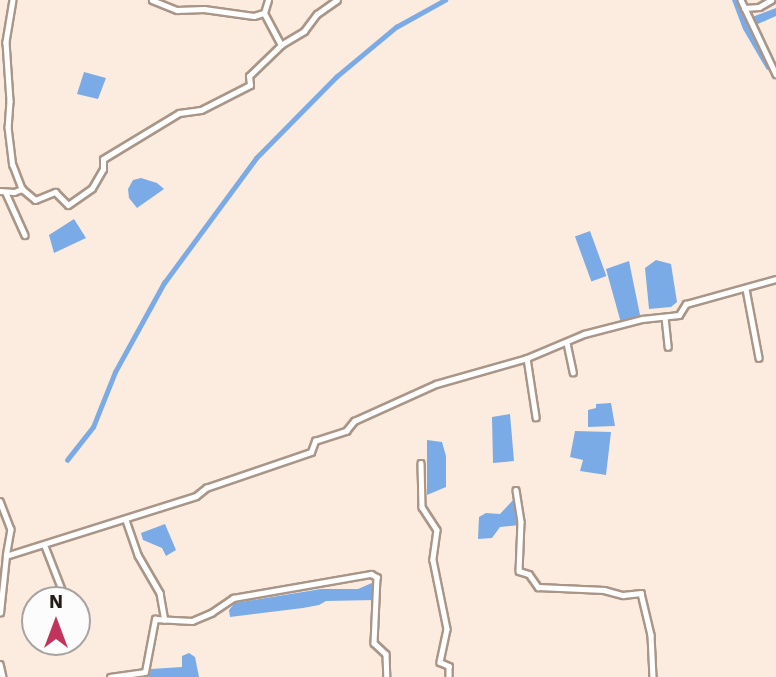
<!DOCTYPE html>
<style>
body{margin:0}
#map{position:relative;width:776px;height:677px;overflow:hidden;background:#fcecdf;font-family:"Work Sans",sans-serif}
div>[style]{position:absolute}
[style*='--x']{left:calc(var(--x)*1px);top:calc(var(--y)*1px);width:calc(var(--w)*1px);rotate:calc(var(--a)*1deg)}
.water>*{inset:0;background:#7babe6;transform-origin:0 0}
.canal>*{height:4.5px;margin:-2.25px;padding:0 2.25px;transform-origin:2.25px;border-radius:2.25px;background:#7babe6}
.roads{filter:drop-shadow(2px 0 #a99688) drop-shadow(-2px 0 #a99688) drop-shadow(0 2px #a99688) drop-shadow(0 -2px #a99688)}
.minor>*{height:4.5px;margin:-2.25px;padding:0 2.25px;transform-origin:2.25px;border-radius:2.25px;background:#fff}
.tertiary>*{height:5px;margin:-2.5px;padding:0 2.5px;transform-origin:2.5px;border-radius:2.5px;background:#fff}
span{translate:-50% -50%;white-space:nowrap;text-align:center;line-height:1.15;-webkit-text-stroke:7px #fcfcfc;paint-order:stroke}
.north{position:absolute;left:21px;top:586px;width:70px;height:70px;box-sizing:border-box;background:#fcfcfc;border:2px solid #a6a3a0;border-radius:50%;rotate:0deg;font-size:19px;font-weight:700;line-height:28px;text-align:center;color:#241d17}
.north::after{content:'';display:block;margin:auto;width:24px;height:32px;background:#c3345d;clip-path:polygon(50% 0,100% 100%,50% 72%,0 100%)}
</style>
<div id="map">
<div class="water">
<i style="clip-path:polygon(732px 0,740px 0,747px 19px,776px 8px,776px 16px,751px 27px,773px 66px,767px 70px,743px 29px)"></i>
<i style="clip-path:polygon(84px 72px,106px 78px,98px 99px,77px 94px)"></i>
<i style="clip-path:polygon(141px 178px,157px 183px,164px 189px,137px 208px,129px 198px,128px 189px,133px 180px)"></i>
<i style="clip-path:polygon(74px 219px,86px 238px,54px 253px,49px 235px)"></i>
<i style="left:590px;top:231px;width:48px;height:16px;rotate:70deg"></i>
<i style="clip-path:polygon(656px 260px,671px 264px,677px 302px,671px 307px,649px 309px,645px 268px)"></i>
<i style="clip-path:polygon(629px 261px,640px 315px,621px 323px,606px 269px)"></i>
<i style="clip-path:polygon(611px 403px,615px 426px,588px 427px,588px 410px,596px 408px,596px 404px)"></i>
<i style="clip-path:polygon(510px 414px,514px 461px,493px 463px,492px 417px)"></i>
<i style="clip-path:polygon(575px 431px,611px 432px,606px 475px,580px 471px,583px 460px,570px 457px)"></i>
<i style="clip-path:polygon(427px 440px,442px 442px,446px 456px,446px 487px,427px 495px)"></i>
<i style="clip-path:polygon(513px 500px,518px 502px,520px 525px,500px 527px,492px 538px,478px 539px,479px 517px,486px 513px,500px 514px)"></i>
<i style="clip-path:polygon(165px 524px,176px 550px,166px 556px,162px 548px,143px 540px,141px 533px)"></i>
<i style="clip-path:polygon(374px 582px,375px 600px,326px 601px,319px 605px,303px 608px,230px 617px,229px 610px,235px 603px,321px 589px,358px 589px)"></i>
<i style="clip-path:polygon(189px 653px,195px 657px,199px 677px,149px 677px,151px 669px,182px 667px,182px 656px)"></i>
</div>
<div class="canal">
<i style="--x:67;--y:460;--w:42;--a:-51.8"></i>
<i style="--x:93;--y:427;--w:59;--a:-68.2"></i>
<i style="--x:115;--y:372;--w:102;--a:-61.2"></i>
<i style="--x:164;--y:283;--w:155;--a:-53.6"></i>
<i style="--x:256;--y:158;--w:114;--a:-45.4"></i>
<i style="--x:336;--y:77;--w:78;--a:-39.8"></i>
<i style="--x:396;--y:27;--w:56;--a:-28.9"></i>
</div>
<div class="roads">
<div class="minor">
<i style="--x:13;--y:0;--w:43;--a:99.5"></i>
<i style="--x:6;--y:42;--w:59;--a:86.1"></i>
<i style="--x:10;--y:101;--w:26;--a:94"></i>
<i style="--x:8;--y:127;--w:38;--a:83"></i>
<i style="--x:13;--y:165;--w:26;--a:69"></i>
<i style="--x:152;--y:0;--w:27;--a:22"></i>
<i style="--x:177;--y:10;--w:27;--a:-2"></i>
<i style="--x:204;--y:9;--w:50;--a:8"></i>
<i style="--x:254;--y:16;--w:10;--a:-17"></i>
<i style="--x:741;--y:0;--w:82;--a:64.7"></i>
<i style="--x:744;--y:8;--w:15;--a:-4"></i>
<i style="--x:759;--y:7;--w:14;--a:-30"></i>
<i style="--x:281;--y:45;--w:27;--a:-31"></i>
<i style="--x:304;--y:31;--w:21;--a:-53"></i>
<i style="--x:317;--y:14;--w:24;--a:-35"></i>
<i style="--x:6;--y:193;--w:46;--a:65.7"></i>
<i style="--x:746;--y:289;--w:70;--a:79.3"></i>
<i style="--x:665;--y:317;--w:30;--a:84"></i>
<i style="--x:567;--y:343;--w:30;--a:78"></i>
<i style="--x:527;--y:358;--w:60;--a:81.3"></i>
<i style="--x:421;--y:463;--w:44;--a:88.7"></i>
<i style="--x:422;--y:507;--w:27;--a:57"></i>
<i style="--x:437;--y:530;--w:30;--a:98"></i>
<i style="--x:433;--y:560;--w:70;--a:78.5"></i>
<i style="--x:447;--y:629;--w:34;--a:102"></i>
<i style="--x:440;--y:662;--w:10;--a:24"></i>
<i style="--x:449;--y:666;--w:11;--a:90"></i>
<i style="--x:516;--y:490;--w:32;--a:81"></i>
<i style="--x:521;--y:522;--w:49;--a:92.3"></i>
<i style="--x:519;--y:571;--w:10;--a:17"></i>
<i style="--x:529;--y:574;--w:16;--a:55"></i>
<i style="--x:538;--y:587;--w:66;--a:2.6"></i>
<i style="--x:604;--y:590;--w:20;--a:15"></i>
<i style="--x:623;--y:595;--w:18;--a:-6"></i>
<i style="--x:641;--y:593;--w:43;--a:76.6"></i>
<i style="--x:651;--y:635;--w:42;--a:87.3"></i>
<i style="--x:0;--y:501;--w:30;--a:69"></i>
<i style="--x:11;--y:529;--w:27;--a:100"></i>
<i style="--x:126;--y:520;--w:37;--a:71"></i>
<i style="--x:138;--y:555;--w:44;--a:59.9"></i>
<i style="--x:160;--y:593;--w:27;--a:80"></i>
<i style="--x:45;--y:546;--w:58;--a:68.7"></i>
<i style="--x:0;--y:613;--w:57;--a:-84"></i>
<i style="--x:6;--y:556;--w:199;--a:-17.5"></i>
<i style="--x:196;--y:496;--w:13;--a:-39"></i>
<i style="--x:206;--y:488;--w:111;--a:-18.9"></i>
<i style="--x:311;--y:452;--w:12;--a:-70"></i>
<i style="--x:315;--y:441;--w:33;--a:-18"></i>
<i style="--x:346;--y:431;--w:13;--a:-51"></i>
<i style="--x:354;--y:421;--w:90;--a:-24.3"></i>
<i style="--x:436;--y:384;--w:95;--a:-15.9"></i>
<i style="--x:527;--y:358;--w:62;--a:-22.8"></i>
<i style="--x:584;--y:334;--w:60;--a:-14.5"></i>
<i style="--x:642;--y:319;--w:37;--a:-6"></i>
<i style="--x:679;--y:315;--w:13;--a:-58"></i>
<i style="--x:686;--y:304;--w:93;--a:-15.5"></i>
<i style="--x:0;--y:664;--w:13;--a:77"></i>
<i style="--x:110;--y:677;--w:35;--a:-8"></i>
<i style="--x:145;--y:672;--w:54;--a:-79.3"></i>
<i style="--x:155;--y:619;--w:37;--a:3"></i>
<i style="--x:192;--y:621;--w:21;--a:-23"></i>
<i style="--x:211;--y:613;--w:27;--a:-34"></i>
<i style="--x:233;--y:598;--w:140;--a:-9.9"></i>
<i style="--x:371;--y:574;--w:7;--a:27"></i>
<i style="--x:377;--y:577;--w:66;--a:92.6"></i>
<i style="--x:374;--y:643;--w:16;--a:43"></i>
<i style="--x:386;--y:654;--w:23;--a:88"></i>
</div>
<div class="tertiary">
<i style="--x:0;--y:191;--w:14;--a:4"></i>
<i style="--x:14;--y:192;--w:9;--a:-21"></i>
<i style="--x:22;--y:189;--w:17;--a:40"></i>
<i style="--x:35;--y:200;--w:22;--a:-22"></i>
<i style="--x:55;--y:192;--w:18;--a:45"></i>
<i style="--x:68;--y:205;--w:29;--a:-35"></i>
<i style="--x:92;--y:188;--w:22;--a:-60"></i>
<i style="--x:103;--y:169;--w:10;--a:-90"></i>
<i style="--x:103;--y:159;--w:89;--a:-31.2"></i>
<i style="--x:179;--y:113;--w:22;--a:-8"></i>
<i style="--x:201;--y:110;--w:55;--a:-27"></i>
<i style="--x:250;--y:85;--w:9;--a:-96"></i>
<i style="--x:249;--y:76;--w:45;--a:-44.1"></i>
<i style="--x:281;--y:45;--w:36;--a:-118"></i>
<i style="--x:264;--y:13;--w:14;--a:-73"></i>
</div>
</div>
<div class="north">N</div>
</div>
